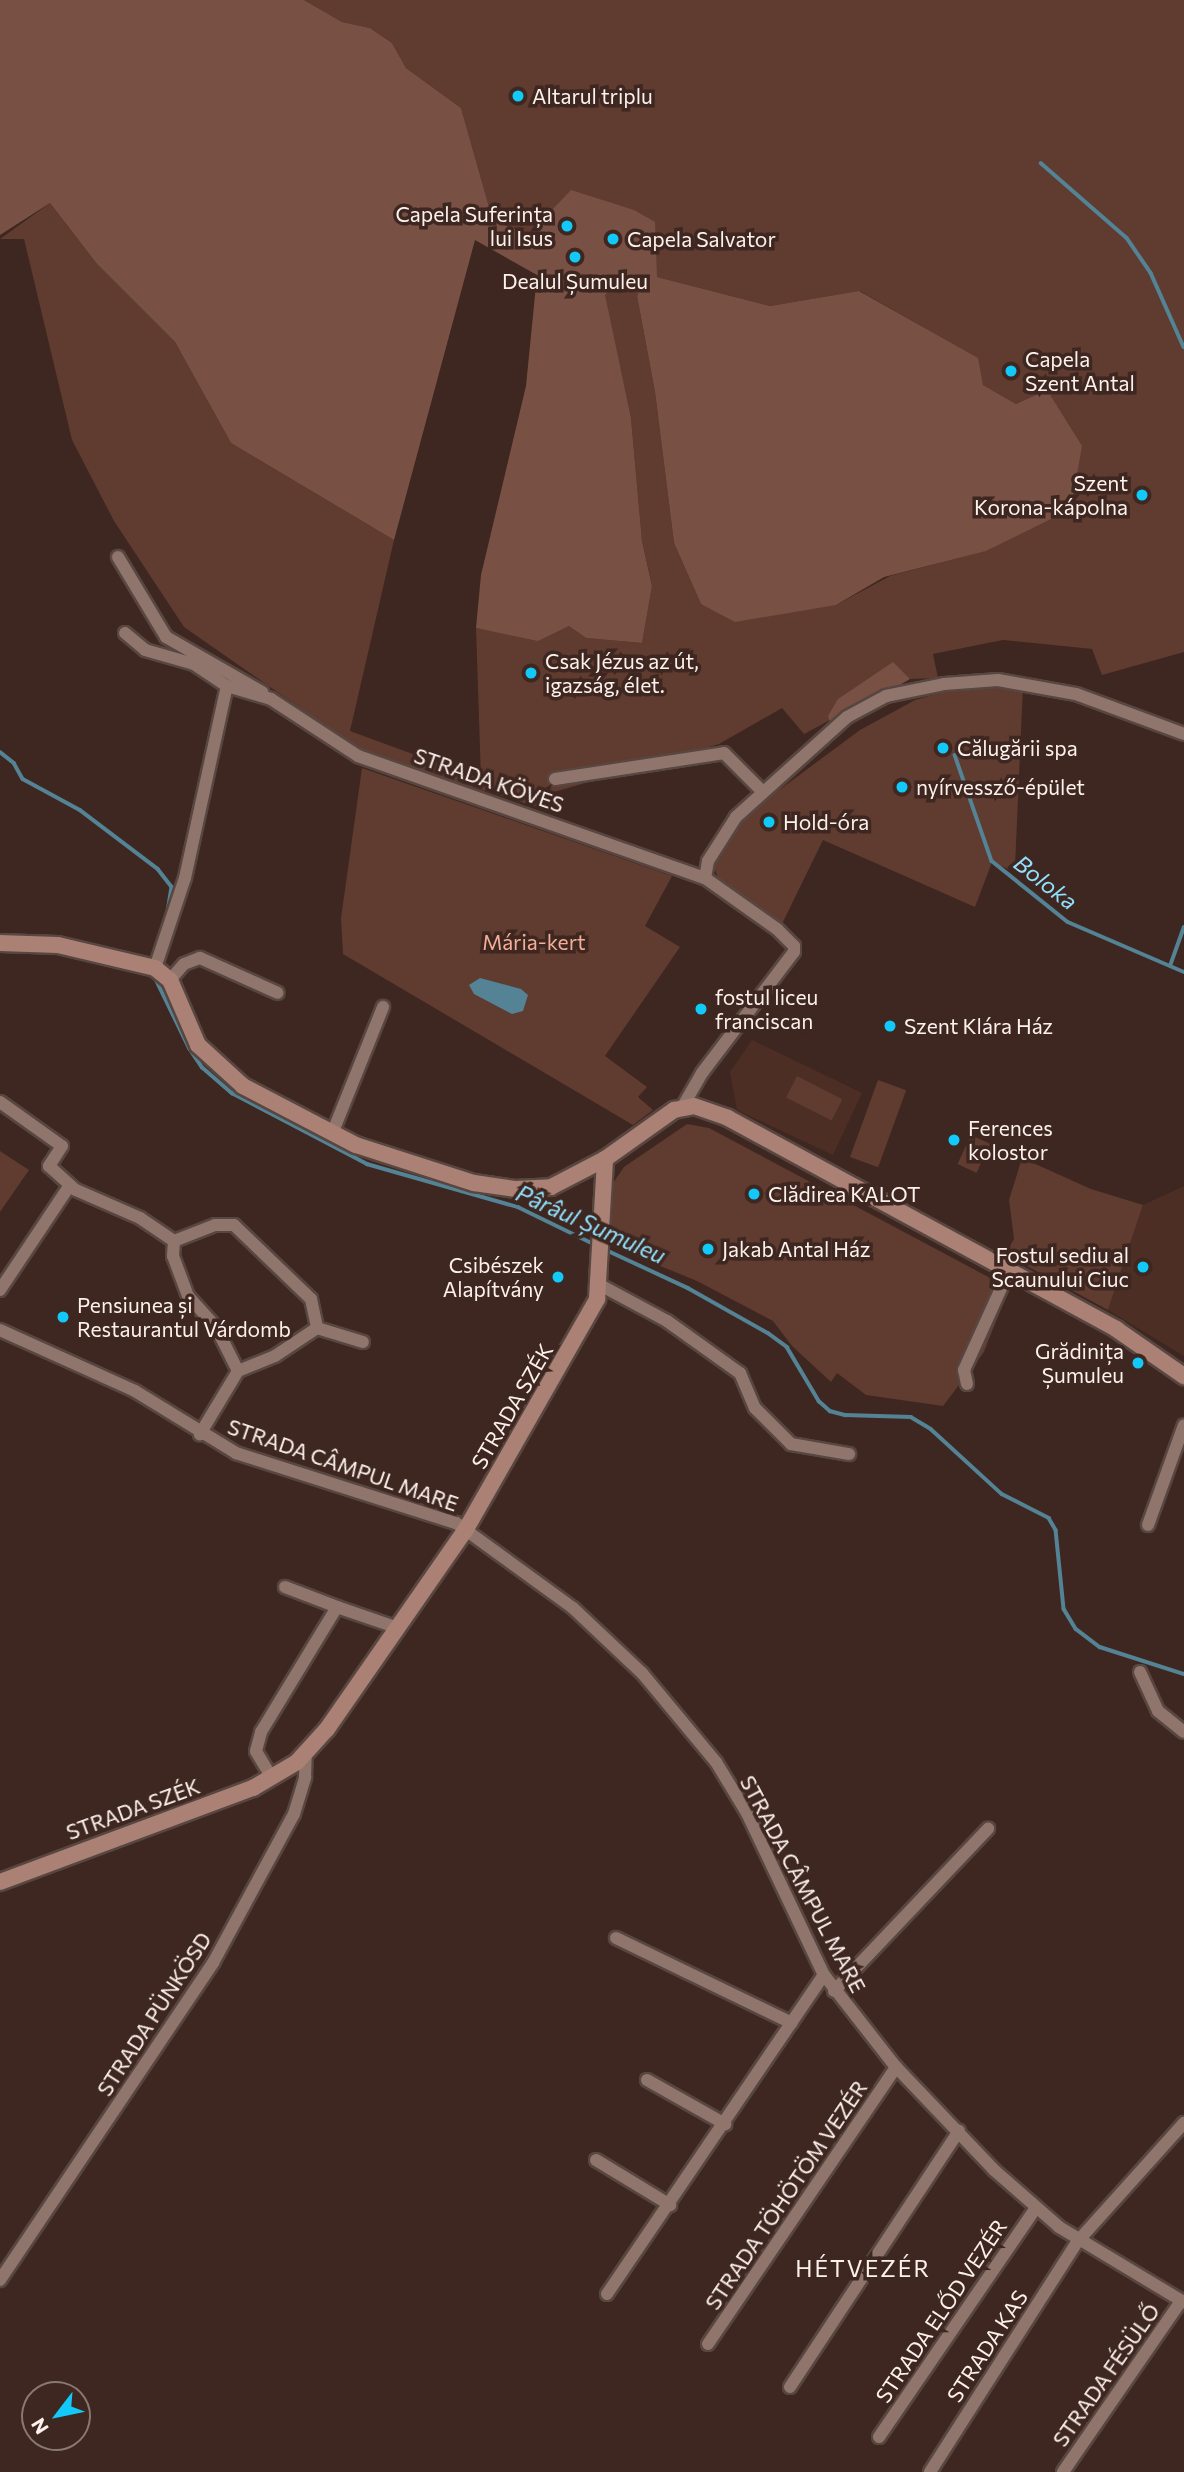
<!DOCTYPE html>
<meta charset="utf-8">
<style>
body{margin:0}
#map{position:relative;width:1184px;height:2472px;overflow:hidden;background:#3e2720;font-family:Commissioner,sans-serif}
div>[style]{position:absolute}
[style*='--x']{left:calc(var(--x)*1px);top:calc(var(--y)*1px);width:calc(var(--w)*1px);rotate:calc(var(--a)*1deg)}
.built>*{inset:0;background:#4c2e25}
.green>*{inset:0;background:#5f3b30;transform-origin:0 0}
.forest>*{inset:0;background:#795144}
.water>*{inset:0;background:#538394}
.stream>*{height:3.5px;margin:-1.75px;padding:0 1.75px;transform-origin:1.75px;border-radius:1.75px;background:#538394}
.roads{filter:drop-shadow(2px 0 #584640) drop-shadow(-2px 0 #584640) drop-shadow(0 2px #584640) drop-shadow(0 -2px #584640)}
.street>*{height:12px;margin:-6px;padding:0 6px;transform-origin:6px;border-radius:6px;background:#90756c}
.secondary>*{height:16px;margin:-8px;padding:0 8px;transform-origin:8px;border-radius:8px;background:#aa8174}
.dots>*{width:19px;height:19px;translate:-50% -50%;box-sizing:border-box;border:4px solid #3e2720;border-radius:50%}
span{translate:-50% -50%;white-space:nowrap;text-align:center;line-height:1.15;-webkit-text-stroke:7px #3e2720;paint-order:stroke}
.poi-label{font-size:21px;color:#fdf1ed}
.left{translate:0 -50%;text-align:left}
.right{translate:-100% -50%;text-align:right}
.street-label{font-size:21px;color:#fdf1ed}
.park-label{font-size:21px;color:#f4ae98}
.water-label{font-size:23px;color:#91e1fe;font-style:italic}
.neighbourhood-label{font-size:23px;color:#fdf1ed;letter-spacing:2px}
.north{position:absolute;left:21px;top:2381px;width:70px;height:70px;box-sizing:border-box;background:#3e2720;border:2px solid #8a7872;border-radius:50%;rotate:238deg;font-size:19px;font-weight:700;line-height:28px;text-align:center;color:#fdf1ed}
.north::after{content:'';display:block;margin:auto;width:24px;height:32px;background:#11cafa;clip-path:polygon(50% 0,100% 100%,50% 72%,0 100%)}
</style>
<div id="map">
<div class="built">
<i style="clip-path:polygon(752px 1040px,862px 1093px,833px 1155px,737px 1110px,730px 1072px)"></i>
<i style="clip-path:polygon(1184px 1186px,1184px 1356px,1108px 1310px,1143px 1205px)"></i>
</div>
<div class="green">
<i style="clip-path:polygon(304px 0,1184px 0,1184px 652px,1102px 675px,1092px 649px,1003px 640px,933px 654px,938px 678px,910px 679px,893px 663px,855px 688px,830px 720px,804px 734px,782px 708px,719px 744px,544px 795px,540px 808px,366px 754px,184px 627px,114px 521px,72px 440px,24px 239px,0 239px,50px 203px,97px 264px,175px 342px,231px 443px,394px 540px,350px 731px,481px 779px,476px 628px,538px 640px,569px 626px,586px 638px,642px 643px,652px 585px,642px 541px,631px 418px,604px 295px,621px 277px,645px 283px,637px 296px,655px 392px,674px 543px,701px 604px,709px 607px,836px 605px,890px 576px,988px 550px,1014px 534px,1048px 390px,1016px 404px,983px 385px,977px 358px,860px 291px,770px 306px,657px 277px,493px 221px,461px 108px,406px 68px,392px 43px,370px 28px,342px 22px)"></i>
<i style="clip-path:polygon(1023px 686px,1015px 867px,1008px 869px,992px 862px,975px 907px,823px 840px,780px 928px,718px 878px,714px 867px,718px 856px,740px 819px,860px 730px,915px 700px,946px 691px)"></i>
<i style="clip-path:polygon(362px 768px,672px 876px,645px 926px,680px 947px,605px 1056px,647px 1087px,638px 1097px,653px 1110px,633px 1125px,343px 954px,341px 918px)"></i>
<i style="left:797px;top:1076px;width:51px;height:24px;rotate:27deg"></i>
<i style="left:878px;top:1080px;width:30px;height:82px;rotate:20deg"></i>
<i style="clip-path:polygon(687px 1124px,709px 1128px,1009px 1288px,984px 1352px,943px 1406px,866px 1395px,837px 1373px,831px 1382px,792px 1346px,773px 1321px,697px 1281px,609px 1245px,613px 1183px,624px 1167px)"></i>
<i style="left:971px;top:1135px;width:21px;height:32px;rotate:25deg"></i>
<i style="clip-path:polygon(0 1151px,29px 1170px,0 1212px)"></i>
<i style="clip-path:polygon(1022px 1158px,1091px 1189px,1143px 1205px,1108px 1310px,1005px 1254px,1014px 1239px,1009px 1200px)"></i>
</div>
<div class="forest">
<i style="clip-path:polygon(0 0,304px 0,342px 22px,370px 28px,392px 43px,406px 68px,461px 108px,493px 221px,529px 234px,571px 190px,634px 210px,655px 222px,657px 277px,770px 306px,859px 291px,978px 358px,983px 385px,1016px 404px,1047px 390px,1082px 446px,1073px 497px,1053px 518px,986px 551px,884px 577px,836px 605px,735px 622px,701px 604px,674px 543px,655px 392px,637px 296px,644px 283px,621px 277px,605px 295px,631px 418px,642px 541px,652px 586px,642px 643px,586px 638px,569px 626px,538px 641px,476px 628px,481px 575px,526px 386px,537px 275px,475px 240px,394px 540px,231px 443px,175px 342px,97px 264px,50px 203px,0 235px)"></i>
<i style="clip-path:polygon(893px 662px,910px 679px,831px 725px,828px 716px,838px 699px)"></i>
</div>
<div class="water">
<i style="clip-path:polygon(480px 978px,521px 989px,528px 995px,523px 1011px,512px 1014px,474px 994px,469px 985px)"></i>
</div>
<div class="stream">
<i style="--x:1041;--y:163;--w:114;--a:41.1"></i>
<i style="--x:1127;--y:238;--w:42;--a:55.6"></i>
<i style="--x:1151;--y:273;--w:81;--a:66"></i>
<i style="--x:0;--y:752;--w:18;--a:38"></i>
<i style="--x:14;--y:763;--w:18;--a:61"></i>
<i style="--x:23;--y:779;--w:65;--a:28.5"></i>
<i style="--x:80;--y:810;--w:98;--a:37.1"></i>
<i style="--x:158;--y:869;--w:23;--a:52"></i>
<i style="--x:172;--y:887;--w:24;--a:99"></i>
<i style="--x:955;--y:755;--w:112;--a:70.8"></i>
<i style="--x:992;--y:861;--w:97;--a:38.8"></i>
<i style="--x:1068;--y:922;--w:126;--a:23.3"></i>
<i style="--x:1170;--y:966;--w:41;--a:-70.3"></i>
<i style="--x:154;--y:975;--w:82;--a:64.1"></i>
<i style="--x:190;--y:1049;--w:22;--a:56"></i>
<i style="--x:202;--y:1067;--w:40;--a:41"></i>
<i style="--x:232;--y:1093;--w:153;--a:27.7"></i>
<i style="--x:367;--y:1164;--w:157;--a:15.9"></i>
<i style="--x:518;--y:1207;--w:85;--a:26"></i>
<i style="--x:604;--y:1249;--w:93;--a:24.9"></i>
<i style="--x:688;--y:1288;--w:92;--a:29.4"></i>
<i style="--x:768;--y:1333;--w:24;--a:36"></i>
<i style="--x:787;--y:1347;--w:63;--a:59.3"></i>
<i style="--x:819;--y:1401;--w:15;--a:42"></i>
<i style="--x:830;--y:1411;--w:16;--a:15"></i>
<i style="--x:845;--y:1415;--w:66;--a:1.7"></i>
<i style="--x:911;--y:1417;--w:23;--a:31"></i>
<i style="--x:931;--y:1429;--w:96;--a:42.5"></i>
<i style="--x:1002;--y:1494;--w:53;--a:27.1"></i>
<i style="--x:1049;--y:1518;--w:14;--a:60"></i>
<i style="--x:1056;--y:1530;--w:79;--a:84.2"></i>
<i style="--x:1064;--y:1609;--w:23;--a:59"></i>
<i style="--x:1076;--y:1629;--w:30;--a:37"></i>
<i style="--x:1100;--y:1647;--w:88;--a:17.8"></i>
</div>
<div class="roads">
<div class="street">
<i style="--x:118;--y:557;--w:93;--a:59"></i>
<i style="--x:166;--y:637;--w:111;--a:29.8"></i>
<i style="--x:125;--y:633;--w:26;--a:40"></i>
<i style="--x:145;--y:650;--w:51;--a:15.9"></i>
<i style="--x:194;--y:664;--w:40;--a:34"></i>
<i style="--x:227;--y:686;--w:46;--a:16.5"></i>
<i style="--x:271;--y:699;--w:104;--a:33.2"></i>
<i style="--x:358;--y:756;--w:368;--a:19.4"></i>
<i style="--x:555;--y:779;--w:171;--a:-8.7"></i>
<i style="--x:724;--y:753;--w:54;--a:45"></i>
<i style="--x:155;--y:968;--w:95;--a:-71.6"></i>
<i style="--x:185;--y:878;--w:197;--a:-77.7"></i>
<i style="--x:170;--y:980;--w:21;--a:-49"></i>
<i style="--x:184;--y:964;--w:17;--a:-21"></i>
<i style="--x:200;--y:958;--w:85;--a:24.2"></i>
<i style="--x:0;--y:1102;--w:76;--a:35.4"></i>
<i style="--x:62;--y:1146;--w:24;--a:123"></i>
<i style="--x:49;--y:1166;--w:36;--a:42"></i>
<i style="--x:76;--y:1190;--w:70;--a:23.6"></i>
<i style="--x:140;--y:1218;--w:41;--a:34.1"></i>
<i style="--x:174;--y:1241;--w:44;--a:-21.3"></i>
<i style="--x:215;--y:1225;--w:19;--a:0"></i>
<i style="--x:234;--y:1225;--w:107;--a:43.9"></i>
<i style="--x:311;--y:1299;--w:30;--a:78"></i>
<i style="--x:317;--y:1328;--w:50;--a:146.3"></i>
<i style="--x:275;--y:1356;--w:40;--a:158"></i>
<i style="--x:238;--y:1371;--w:74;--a:121.1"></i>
<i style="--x:683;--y:1106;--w:38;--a:-60"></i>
<i style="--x:702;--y:1073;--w:152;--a:-52.8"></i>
<i style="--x:794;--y:952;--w:6;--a:-90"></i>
<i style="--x:794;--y:946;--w:24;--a:-135"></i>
<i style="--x:777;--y:929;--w:88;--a:-144.7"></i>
<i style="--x:705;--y:878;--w:17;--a:-80"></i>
<i style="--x:708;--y:861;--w:52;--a:-57.5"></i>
<i style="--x:736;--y:817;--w:149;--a:-42"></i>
<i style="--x:847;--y:717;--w:44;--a:-28.3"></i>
<i style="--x:886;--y:696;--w:59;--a:-11.7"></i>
<i style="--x:944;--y:684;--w:54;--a:-4.2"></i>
<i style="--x:998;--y:680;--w:79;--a:10.2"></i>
<i style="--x:1076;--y:694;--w:115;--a:20.3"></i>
<i style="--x:332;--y:1134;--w:137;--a:-68.1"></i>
<i style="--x:174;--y:1241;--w:15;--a:94"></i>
<i style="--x:173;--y:1256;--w:43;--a:69.4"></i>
<i style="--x:188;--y:1296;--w:42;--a:47.9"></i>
<i style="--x:216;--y:1327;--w:49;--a:63.4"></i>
<i style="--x:600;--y:1285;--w:76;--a:28.2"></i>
<i style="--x:667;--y:1321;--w:90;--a:35.5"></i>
<i style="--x:740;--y:1373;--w:38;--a:67"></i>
<i style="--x:755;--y:1408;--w:51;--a:45"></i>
<i style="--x:791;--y:1444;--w:59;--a:9.8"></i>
<i style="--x:0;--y:1290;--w:126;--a:-56.3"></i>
<i style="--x:317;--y:1328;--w:48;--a:16.9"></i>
<i style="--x:0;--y:1330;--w:148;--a:24.3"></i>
<i style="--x:135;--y:1391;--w:119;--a:31.5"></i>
<i style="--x:236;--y:1453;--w:231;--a:17.7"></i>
<i style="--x:456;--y:1523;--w:145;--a:36"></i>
<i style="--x:573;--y:1608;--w:95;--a:43.3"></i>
<i style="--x:642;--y:1673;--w:116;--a:50.3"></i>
<i style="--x:716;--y:1762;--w:60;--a:58.7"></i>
<i style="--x:747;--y:1813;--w:179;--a:64.6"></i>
<i style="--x:824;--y:1975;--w:117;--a:52"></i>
<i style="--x:896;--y:2067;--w:142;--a:46.4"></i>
<i style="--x:994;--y:2170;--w:86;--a:41.2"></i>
<i style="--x:1059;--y:2227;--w:146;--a:31"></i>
<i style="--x:967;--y:1384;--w:14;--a:-102"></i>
<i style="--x:964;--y:1370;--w:109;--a:-65.6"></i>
<i style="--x:1148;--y:1525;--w:106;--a:-70.2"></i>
<i style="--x:285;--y:1587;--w:56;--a:21"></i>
<i style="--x:1140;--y:1672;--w:43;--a:65.2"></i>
<i style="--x:1158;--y:1711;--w:33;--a:39"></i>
<i style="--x:272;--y:1778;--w:31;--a:-121"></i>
<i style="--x:256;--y:1751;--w:20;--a:-75"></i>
<i style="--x:261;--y:1732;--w:146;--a:-58.7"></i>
<i style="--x:337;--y:1607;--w:65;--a:19"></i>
<i style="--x:616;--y:1938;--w:195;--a:25.8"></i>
<i style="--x:834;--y:1991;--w:224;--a:-46.5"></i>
<i style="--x:647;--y:2080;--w:90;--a:29.4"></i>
<i style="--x:596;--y:2160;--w:87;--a:31.3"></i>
<i style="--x:0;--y:2280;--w:382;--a:-56.1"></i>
<i style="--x:213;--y:1963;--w:170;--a:-61.5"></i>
<i style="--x:294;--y:1814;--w:39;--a:-73"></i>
<i style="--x:305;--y:1777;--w:25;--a:-88"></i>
<i style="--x:607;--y:2294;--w:386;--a:-55.8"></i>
<i style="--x:708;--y:2344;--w:335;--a:-55.8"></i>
<i style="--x:790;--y:2387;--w:307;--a:-56.6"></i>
<i style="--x:879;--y:2437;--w:278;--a:-55.6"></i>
<i style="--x:930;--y:2472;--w:274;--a:-57.4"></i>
<i style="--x:1078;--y:2241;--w:159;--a:-48.1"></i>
<i style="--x:1063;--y:2472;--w:208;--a:-55.4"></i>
</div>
<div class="secondary">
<i style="--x:0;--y:943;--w:58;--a:2"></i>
<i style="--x:58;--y:945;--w:100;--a:13.3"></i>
<i style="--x:155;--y:968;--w:19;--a:39"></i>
<i style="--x:170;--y:980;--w:71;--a:66.7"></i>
<i style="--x:198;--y:1045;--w:61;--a:42.3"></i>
<i style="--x:243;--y:1086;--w:127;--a:27.6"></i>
<i style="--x:356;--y:1145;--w:124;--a:17.9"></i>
<i style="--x:474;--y:1183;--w:41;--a:8.3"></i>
<i style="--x:515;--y:1189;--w:36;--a:-3"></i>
<i style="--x:551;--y:1187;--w:61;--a:-27.4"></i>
<i style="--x:605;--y:1159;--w:85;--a:-35.4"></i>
<i style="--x:674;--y:1110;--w:20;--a:-11"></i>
<i style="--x:694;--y:1106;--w:36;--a:19"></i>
<i style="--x:728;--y:1118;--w:442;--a:28.5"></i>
<i style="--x:1116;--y:1329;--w:83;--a:34.7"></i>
<i style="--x:0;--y:1882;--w:270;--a:-20.4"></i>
<i style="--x:253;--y:1788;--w:51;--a:-30.6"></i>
<i style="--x:297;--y:1762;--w:45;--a:-47.7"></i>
<i style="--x:327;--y:1729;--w:244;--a:-55.2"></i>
<i style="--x:466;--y:1529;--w:265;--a:-60.3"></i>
<i style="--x:597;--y:1299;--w:140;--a:-86.7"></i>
</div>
</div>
<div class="dots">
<i style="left:518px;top:96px;background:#11cafa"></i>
<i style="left:567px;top:226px;background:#11cafa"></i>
<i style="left:613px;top:239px;background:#11cafa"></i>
<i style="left:575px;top:257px;background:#11cafa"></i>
<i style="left:1011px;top:371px;background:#11cafa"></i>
<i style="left:1142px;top:495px;background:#11cafa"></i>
<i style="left:531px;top:673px;background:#11cafa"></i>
<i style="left:943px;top:748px;background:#11cafa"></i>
<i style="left:902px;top:787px;background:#11cafa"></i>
<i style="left:769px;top:822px;background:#11cafa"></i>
<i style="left:701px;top:1009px;background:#11cafa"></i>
<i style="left:890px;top:1026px;background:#11cafa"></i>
<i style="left:954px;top:1140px;background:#11cafa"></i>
<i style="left:754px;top:1194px;background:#11cafa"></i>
<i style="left:708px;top:1249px;background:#11cafa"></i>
<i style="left:1143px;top:1267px;background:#11cafa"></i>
<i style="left:558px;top:1277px;background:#11cafa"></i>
<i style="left:63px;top:1317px;background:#11cafa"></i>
<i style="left:1138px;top:1363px;background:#11cafa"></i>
</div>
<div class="poi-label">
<span class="left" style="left:532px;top:96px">Altarul triplu</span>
<span class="right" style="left:553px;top:226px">Capela Suferința<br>lui Isus</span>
<span class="left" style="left:627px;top:239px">Capela Salvator</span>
<span style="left:575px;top:281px">Dealul Șumuleu</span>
<span class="left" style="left:1025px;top:371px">Capela<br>Szent Antal</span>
<span class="right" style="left:1128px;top:495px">Szent<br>Korona-kápolna</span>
<span class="left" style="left:545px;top:673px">Csak Jézus az út,<br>igazság, élet.</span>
<span class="left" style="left:957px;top:748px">Călugării spa</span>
<span class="left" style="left:916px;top:787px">nyírvessző-épület</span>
<span class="left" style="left:783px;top:822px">Hold-óra</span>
<span class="left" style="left:715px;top:1009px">fostul liceu<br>franciscan</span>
<span class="left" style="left:904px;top:1026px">Szent Klára Ház</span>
<span class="left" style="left:968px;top:1140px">Ferences<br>kolostor</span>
<span class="left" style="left:768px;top:1194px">Clădirea KALOT</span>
<span class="left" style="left:722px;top:1249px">Jakab Antal Ház</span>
<span class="right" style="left:1129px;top:1267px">Fostul sediu al<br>Scaunului Ciuc</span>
<span class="right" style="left:544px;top:1277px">Csibészek<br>Alapítvány</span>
<span class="left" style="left:77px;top:1317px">Pensiunea și<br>Restaurantul Várdomb</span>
<span class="right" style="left:1124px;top:1363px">Grădinița<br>Șumuleu</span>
</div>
<div class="street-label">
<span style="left:489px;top:780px;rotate:19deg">STRADA KÖVES</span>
<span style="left:512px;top:1406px;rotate:-60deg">STRADA SZÉK</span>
<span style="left:343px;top:1465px;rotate:19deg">STRADA CÂMPUL MARE</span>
<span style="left:133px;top:1809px;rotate:-20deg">STRADA SZÉK</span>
<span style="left:803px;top:1884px;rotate:62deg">STRADA CÂMPUL MARE</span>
<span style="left:154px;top:2014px;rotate:-57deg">STRADA PÜNKÖSD</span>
<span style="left:786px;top:2195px;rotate:-56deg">STRADA TÖHÖTÖM VEZÉR</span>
<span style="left:941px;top:2311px;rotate:-56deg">STRADA ELŐD VEZÉR</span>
<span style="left:987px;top:2346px;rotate:-57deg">STRADA KAS</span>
<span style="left:1106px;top:2375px;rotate:-55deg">STRADA FÉSÜLŐ</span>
</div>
<div class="park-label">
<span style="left:534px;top:942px">Mária-kert</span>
</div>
<div class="water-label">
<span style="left:1046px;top:882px;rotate:38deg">Boloka</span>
<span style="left:591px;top:1224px;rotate:24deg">Pârâul Șumuleu</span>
</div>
<div class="neighbourhood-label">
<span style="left:863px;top:2268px">HÉTVEZÉR</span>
</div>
<div class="north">N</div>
</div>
